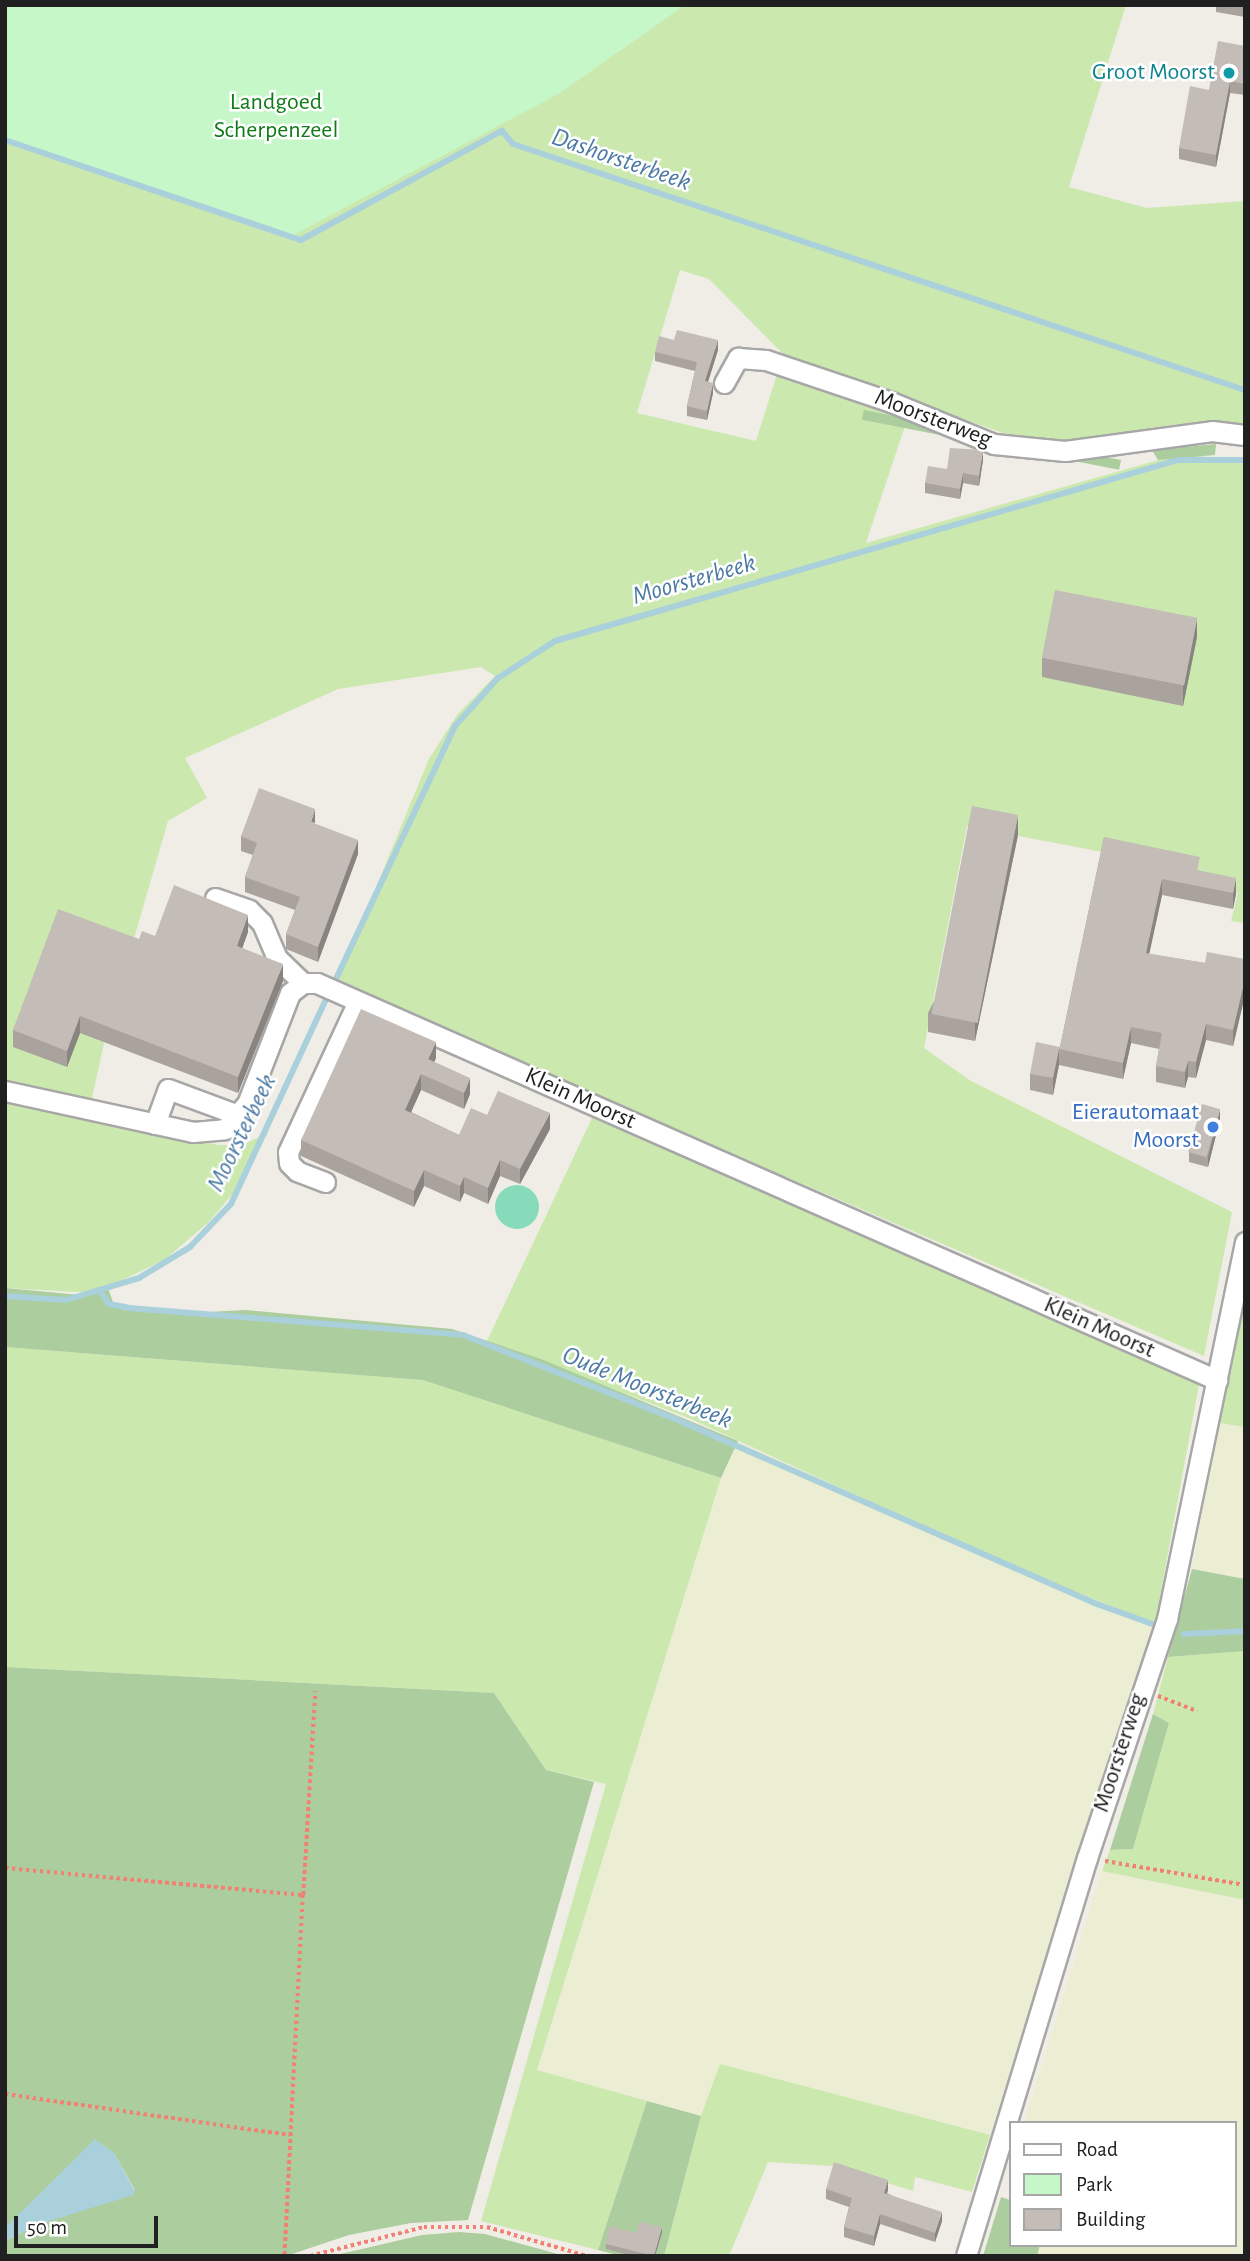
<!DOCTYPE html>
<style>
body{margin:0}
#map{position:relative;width:1250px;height:2261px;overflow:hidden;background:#f0ede6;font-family:"Alegreya Sans",sans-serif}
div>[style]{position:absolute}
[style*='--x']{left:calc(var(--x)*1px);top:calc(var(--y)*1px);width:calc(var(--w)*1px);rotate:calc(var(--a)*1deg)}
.farmland>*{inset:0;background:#eceed3}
.grass>*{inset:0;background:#cbe8af}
.forest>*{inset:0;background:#accd9d;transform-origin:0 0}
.park>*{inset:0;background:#c6f7c9}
.pitch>*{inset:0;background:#88dbba}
.round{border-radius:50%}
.water>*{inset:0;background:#a9d0db}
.stream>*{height:6px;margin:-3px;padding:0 3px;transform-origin:3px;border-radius:3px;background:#a9d0db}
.path>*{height:3.5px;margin-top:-1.75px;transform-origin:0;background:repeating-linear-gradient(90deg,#f47f73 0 3.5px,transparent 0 7px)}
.roads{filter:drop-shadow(2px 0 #a7a7a7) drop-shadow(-2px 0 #a7a7a7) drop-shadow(0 2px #a7a7a7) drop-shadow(0 -2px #a7a7a7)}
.minor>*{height:19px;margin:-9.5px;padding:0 9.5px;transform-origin:9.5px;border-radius:9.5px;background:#fff}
.wall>*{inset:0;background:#a9a29d}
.shaded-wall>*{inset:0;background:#89847f}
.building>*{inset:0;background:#c4bcb6;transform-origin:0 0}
.dots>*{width:19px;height:19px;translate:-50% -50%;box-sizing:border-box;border:4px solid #fff;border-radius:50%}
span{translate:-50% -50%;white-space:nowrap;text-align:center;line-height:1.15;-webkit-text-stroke:5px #fff;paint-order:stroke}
.culture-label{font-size:24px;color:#0d838f}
.right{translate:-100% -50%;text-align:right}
.park-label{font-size:24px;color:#107b18}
.street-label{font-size:24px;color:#202020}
.shop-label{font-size:24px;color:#366cbe}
.water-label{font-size:26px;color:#4c7aa4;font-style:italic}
.frame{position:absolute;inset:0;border:7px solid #202020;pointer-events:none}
.legend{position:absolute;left:1009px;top:2121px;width:228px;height:126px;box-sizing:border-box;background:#fff;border:2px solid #a6a6a6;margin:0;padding:9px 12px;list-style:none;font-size:21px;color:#202020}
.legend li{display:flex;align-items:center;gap:14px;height:35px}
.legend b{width:35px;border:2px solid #a6a6a6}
.scale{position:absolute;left:14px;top:2216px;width:144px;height:32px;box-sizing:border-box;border:4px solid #202020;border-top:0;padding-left:9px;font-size:21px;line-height:24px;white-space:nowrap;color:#202020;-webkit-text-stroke:5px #fff;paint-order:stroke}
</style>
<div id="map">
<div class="farmland">
<i style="clip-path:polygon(1219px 1423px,1245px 1427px,1245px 1579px,1192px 1569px)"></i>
<i style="clip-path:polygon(738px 1441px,995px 1559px,1155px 1624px,990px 2135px,721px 2065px,701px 2116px,537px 2071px,721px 1478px)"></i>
<i style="clip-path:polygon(1102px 1871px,1245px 1900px,1245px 2256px,1037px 2256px,1040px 2245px,1234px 2245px,1234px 2123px,1024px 2123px)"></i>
</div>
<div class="grass">
<i style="clip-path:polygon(670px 5px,1126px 5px,1069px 187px,1147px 208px,1245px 201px,1245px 426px,1180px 424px,1048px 444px,1020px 439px,785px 356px,709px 279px,680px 270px,637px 413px,756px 441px,778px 371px,908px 417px,866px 543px,1176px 455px,1245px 459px,1245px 923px,1231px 921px,1238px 893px,1203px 887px,1202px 871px,967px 826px,924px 1048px,971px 1081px,1232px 1212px,1204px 1356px,336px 984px,429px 759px,457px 715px,495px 676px,481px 667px,338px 689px,185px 758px,207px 798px,168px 821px,105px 1039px,91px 1102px,5px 1081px,5px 131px)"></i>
<i style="clip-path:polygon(5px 1096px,218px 1145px,242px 1145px,268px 1133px,235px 1191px,209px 1222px,164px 1260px,95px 1293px,5px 1288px)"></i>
<i style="clip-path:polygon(592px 1118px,1200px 1379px,1155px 1624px,995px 1559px,689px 1418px,487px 1341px)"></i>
<i style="clip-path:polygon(1245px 1285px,1245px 1427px,1219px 1423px)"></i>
<i style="clip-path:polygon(5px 1347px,424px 1380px,721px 1478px,537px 2070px,647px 2101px,598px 2250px,481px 2221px,606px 1784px,546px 1770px,494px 1693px,5px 1667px)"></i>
<i style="clip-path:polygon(1245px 1651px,1245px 1900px,1102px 1871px,1110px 1850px,1133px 1849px,1169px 1723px,1153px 1714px,1168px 1657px)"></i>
<i style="clip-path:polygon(720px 2064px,990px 2135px,972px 2192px,915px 2177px,913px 2191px,833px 2166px,768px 2162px,729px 2256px,664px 2256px,701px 2116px)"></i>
</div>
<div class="forest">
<i style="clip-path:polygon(1216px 444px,1215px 455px,1158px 460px,1152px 450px)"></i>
<i style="left:1121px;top:460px;width:10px;height:262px;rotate:101deg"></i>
<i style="clip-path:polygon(5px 1288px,80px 1295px,108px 1288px,114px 1305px,123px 1310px,172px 1314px,245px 1310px,452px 1329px,541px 1359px,738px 1441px,721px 1478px,423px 1380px,5px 1347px)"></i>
<i style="clip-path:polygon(1192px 1569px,1245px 1579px,1245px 1651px,1168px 1657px)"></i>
<i style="clip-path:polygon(5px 1667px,494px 1693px,546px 1770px,594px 1782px,468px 2220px,411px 2223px,349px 2235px,286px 2256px,5px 2256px,5px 2241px,37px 2225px,135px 2190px,114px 2153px,45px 2191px,5px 2228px)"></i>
<i style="clip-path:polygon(1153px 1714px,1169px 1723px,1133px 1849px,1110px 1850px)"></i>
<i style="clip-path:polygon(647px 2101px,701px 2116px,664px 2256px,621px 2256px,598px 2250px)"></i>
<i style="clip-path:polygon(1001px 2197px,1010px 2200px,1010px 2245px,1040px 2245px,1037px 2256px,983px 2256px)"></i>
<i style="clip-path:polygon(459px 2232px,485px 2234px,565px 2256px,332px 2256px,422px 2235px)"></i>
</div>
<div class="park">
<i style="clip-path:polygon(5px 5px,685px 5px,560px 93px,288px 238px,5px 140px)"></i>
</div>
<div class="pitch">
<i class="round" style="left:495px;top:1185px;width:44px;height:44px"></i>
</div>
<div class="water">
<i style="clip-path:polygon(95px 2139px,114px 2153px,135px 2191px,133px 2195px,37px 2225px,5px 2241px,5px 2228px)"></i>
</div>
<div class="stream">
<i style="--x:5;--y:140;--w:312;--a:18.7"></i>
<i style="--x:301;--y:240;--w:229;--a:-28.5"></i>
<i style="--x:502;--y:131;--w:17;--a:50"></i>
<i style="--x:513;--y:144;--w:772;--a:18.58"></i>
<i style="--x:335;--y:981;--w:282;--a:-64.8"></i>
<i style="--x:455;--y:726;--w:64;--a:-48.1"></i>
<i style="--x:498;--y:678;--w:68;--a:-33"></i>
<i style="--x:555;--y:641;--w:649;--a:-16.2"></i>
<i style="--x:1178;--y:460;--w:67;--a:0"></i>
<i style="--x:99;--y:1290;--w:17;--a:54"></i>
<i style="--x:109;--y:1304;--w:20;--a:11"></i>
<i style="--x:129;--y:1308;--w:335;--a:4.6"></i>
<i style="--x:463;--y:1335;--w:233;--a:21.6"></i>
<i style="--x:680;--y:1421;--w:452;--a:23.7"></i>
<i style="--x:1094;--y:1603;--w:68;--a:19.8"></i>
<i style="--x:5;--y:1296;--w:61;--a:3.8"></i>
<i style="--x:66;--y:1300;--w:76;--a:-16.8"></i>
<i style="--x:139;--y:1278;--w:60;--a:-31.3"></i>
<i style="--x:190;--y:1247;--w:59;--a:-46.4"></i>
<i style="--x:231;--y:1204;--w:226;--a:-65.1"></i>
<i style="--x:1184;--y:1634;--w:61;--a:-2.8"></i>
</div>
<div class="path">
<i style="--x:1158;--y:1696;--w:42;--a:21"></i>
<i style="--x:1105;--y:1861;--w:142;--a:9.7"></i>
<i style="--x:5;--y:1868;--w:299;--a:5.2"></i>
<i style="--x:303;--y:1895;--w:361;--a:92.9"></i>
<i style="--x:303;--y:1895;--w:204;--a:-86.6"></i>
<i style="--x:5;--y:2094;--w:288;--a:8.2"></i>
<i style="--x:310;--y:2256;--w:118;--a:-14.3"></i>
<i style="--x:424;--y:2227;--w:63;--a:0"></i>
<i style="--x:487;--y:2227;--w:104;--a:16.2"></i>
<i style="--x:927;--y:2256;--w:2;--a:0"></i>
</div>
<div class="roads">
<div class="minor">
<i style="--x:724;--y:383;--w:29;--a:-61"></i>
<i style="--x:738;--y:358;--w:28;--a:4"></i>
<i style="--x:766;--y:360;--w:132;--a:18.6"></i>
<i style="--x:891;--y:402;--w:111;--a:22.2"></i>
<i style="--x:994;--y:444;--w:71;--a:5.6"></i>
<i style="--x:1065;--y:451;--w:148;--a:-7.7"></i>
<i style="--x:1212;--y:431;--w:33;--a:7"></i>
<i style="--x:215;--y:898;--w:36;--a:19"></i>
<i style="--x:249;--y:910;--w:18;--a:45"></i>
<i style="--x:262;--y:923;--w:38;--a:67"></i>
<i style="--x:277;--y:958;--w:36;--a:44"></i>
<i style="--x:5;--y:1091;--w:192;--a:12.3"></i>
<i style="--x:193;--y:1132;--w:32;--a:-5"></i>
<i style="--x:225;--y:1129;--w:33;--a:-49"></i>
<i style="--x:247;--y:1104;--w:119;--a:-68.8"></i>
<i style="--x:290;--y:993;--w:16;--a:-38"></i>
<i style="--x:303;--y:983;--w:14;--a:0"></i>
<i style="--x:317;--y:983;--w:984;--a:23.8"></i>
<i style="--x:155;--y:1124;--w:37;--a:-70"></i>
<i style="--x:168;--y:1089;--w:78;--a:20.3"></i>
<i style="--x:325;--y:1182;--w:30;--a:-159"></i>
<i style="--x:297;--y:1171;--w:11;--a:-135"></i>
<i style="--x:289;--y:1163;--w:11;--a:-95"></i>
<i style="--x:288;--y:1152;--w:166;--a:-65.1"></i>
<i style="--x:966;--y:2256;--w:416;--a:-73.1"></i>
<i style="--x:1087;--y:1858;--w:252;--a:-71.5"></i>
<i style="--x:1167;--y:1619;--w:385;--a:-78.3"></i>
</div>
</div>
<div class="wall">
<i style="clip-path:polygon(1216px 5px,1245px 5px,1245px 17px,1216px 12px)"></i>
<i style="clip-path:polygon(1245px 46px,1245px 95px,1230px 93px,1216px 167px,1179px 159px,1179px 148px,1209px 90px)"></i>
<i style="clip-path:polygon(718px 350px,708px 382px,713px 393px,707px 420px,687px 416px,687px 406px,695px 371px,655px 361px,655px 352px)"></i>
<i style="clip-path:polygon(983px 460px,979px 486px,963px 483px,960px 499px,925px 493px,925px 483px,947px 469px)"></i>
<i style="clip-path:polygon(1197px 637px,1183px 706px,1042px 677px,1042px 658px)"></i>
<i style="clip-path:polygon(315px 824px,358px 854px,318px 962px,286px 949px,286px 934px,295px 910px,245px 892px,245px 877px,253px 855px,241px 851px,241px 836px)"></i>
<i style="clip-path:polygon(1018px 835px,975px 1041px,928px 1032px,928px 1013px)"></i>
<i style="clip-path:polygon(1104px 837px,1200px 871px,1236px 894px,1233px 909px,1162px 895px,1149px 954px,1205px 963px,1245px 959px,1245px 995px,1233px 1046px,1206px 1040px,1196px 1078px,1188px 1077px,1185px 1088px,1156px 1082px,1156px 1066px,1159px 1049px,1131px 1043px,1123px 1079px,1059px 1065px,1053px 1095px,1030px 1090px,1030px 1074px,1060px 1047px)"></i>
<i style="clip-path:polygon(248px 932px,242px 948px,283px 981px,238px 1093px,80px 1033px,67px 1067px,13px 1047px,13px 1030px,139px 939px,155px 936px)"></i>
<i style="clip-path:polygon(436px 1058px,434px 1062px,470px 1094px,464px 1109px,421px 1090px,411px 1112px,459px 1135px,487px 1115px,550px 1129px,520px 1184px,500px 1176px,488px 1204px,464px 1193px,460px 1202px,424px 1186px,414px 1207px,301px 1156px,301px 1140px)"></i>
<i style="clip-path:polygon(1220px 1119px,1208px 1167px,1189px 1162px,1189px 1152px)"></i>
<i style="clip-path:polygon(826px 2189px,888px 2190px,887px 2193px,942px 2221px,935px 2242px,880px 2224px,874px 2246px,844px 2237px,844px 2227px,849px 2207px,826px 2199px)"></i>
<i style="clip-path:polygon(662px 2232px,655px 2256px,633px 2256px,606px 2249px,606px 2244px,636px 2233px)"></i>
</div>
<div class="shaded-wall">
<i style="clip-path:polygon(1230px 81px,1230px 93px,1216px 167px,1216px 155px)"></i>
<i style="clip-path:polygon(718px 340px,718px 350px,705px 391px,705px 381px)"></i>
<i style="clip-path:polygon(713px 383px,713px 393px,707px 420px,707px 411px)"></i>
<i style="clip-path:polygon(983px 450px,983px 460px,979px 486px,979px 476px)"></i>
<i style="clip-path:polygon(963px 473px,963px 483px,960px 499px,960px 489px)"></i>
<i style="clip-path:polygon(1197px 618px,1197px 637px,1183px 706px,1183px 686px)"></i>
<i style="clip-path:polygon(315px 809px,315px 823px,311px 822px)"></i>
<i style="clip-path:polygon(1018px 815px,1018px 835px,975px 1041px,975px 1022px)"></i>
<i style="clip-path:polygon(358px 840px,358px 854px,318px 962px,318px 947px)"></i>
<i style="clip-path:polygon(1236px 878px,1236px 894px,1233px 909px,1233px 893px)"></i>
<i style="clip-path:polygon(1162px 879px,1162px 895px,1146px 969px,1146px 953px)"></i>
<i style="clip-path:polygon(248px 915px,248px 932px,237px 963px,237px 946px)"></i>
<i style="clip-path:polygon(283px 964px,283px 981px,238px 1093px,238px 1077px)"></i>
<i style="clip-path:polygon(1245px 979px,1245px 995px,1233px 1046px,1233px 1030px)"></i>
<i style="clip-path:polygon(80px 1016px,80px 1033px,67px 1067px,67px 1051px)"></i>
<i style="clip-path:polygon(1206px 1024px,1206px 1040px,1196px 1078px,1196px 1062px)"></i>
<i style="clip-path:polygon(1131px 1027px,1131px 1043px,1123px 1079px,1123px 1063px)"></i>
<i style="clip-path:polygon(436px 1042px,436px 1058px,428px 1075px,428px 1059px)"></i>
<i style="clip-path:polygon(1059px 1049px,1059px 1065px,1053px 1095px,1053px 1078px)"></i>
<i style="clip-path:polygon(1188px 1061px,1188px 1077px,1185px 1088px,1185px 1072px)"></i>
<i style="clip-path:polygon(421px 1074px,421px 1090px,405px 1126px,405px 1110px)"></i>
<i style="clip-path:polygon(470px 1078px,470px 1094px,464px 1109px,464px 1093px)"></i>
<i style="clip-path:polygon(1220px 1109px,1220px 1119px,1208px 1167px,1208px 1157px)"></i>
<i style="clip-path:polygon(550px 1113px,550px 1129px,520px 1184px,520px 1169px)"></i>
<i style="clip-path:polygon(500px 1160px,500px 1176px,488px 1204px,488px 1188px)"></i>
<i style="clip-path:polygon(424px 1170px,424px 1186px,414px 1207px,414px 1191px)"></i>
<i style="clip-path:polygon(464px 1177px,464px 1193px,460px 1202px,460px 1186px)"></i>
<i style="clip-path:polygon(888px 2180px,888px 2190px,884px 2202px,884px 2193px)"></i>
<i style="clip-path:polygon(942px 2212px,942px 2221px,935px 2242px,935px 2233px)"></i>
<i style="clip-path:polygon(880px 2214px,880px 2224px,874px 2246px,874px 2236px)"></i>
<i style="clip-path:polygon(662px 2227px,662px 2232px,655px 2256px,654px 2256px)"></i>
</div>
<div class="building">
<i style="clip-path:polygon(1218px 41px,1245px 46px,1245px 84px,1230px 81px,1216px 155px,1179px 148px,1190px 86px,1209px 90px)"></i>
<i style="clip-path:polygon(677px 330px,718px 340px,705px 381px,713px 383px,707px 411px,687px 406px,697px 362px,655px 352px,659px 336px,674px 340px)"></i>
<i style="clip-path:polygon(950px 448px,983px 450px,979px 476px,963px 473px,960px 489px,925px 483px,928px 466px,947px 469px)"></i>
<i style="left:1055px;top:590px;width:145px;height:69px;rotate:11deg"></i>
<i style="clip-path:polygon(259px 788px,315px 809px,311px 822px,358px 840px,318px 947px,286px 934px,300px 897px,245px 877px,257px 843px,241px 836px)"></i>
<i style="left:972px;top:806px;width:47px;height:212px;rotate:11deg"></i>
<i style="clip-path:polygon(1104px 837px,1200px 857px,1197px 870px,1236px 878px,1233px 893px,1162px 879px,1146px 953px,1205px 963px,1207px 952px,1245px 959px,1245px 979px,1233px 1030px,1206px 1024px,1196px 1062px,1188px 1061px,1185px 1072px,1156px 1066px,1162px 1033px,1131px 1027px,1123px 1063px,1059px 1049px,1053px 1078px,1030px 1074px,1036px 1042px,1060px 1047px)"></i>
<i style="clip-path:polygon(174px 885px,248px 915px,237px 946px,283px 964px,238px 1077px,80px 1016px,67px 1051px,13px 1030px,58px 909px,139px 939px,142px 931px,155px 936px)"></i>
<i style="clip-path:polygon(361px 1009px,436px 1042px,428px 1059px,470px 1078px,464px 1093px,421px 1074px,405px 1110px,459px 1135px,471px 1108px,487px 1115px,498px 1091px,550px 1113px,520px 1169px,500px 1160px,488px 1188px,464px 1177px,460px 1186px,424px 1170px,414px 1191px,301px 1140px)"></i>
<i style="left:1202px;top:1104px;width:19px;height:50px;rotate:16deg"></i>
<i style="clip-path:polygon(834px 2162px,888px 2180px,884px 2193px,942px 2212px,935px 2233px,880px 2214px,874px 2236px,844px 2227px,852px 2198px,826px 2189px)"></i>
<i style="clip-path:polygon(639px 2222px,662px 2227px,654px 2256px,606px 2244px,610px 2226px,636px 2233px)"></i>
</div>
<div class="dots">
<i style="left:1229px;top:73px;background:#0f9aa8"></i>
<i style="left:1213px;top:1127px;background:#3f7fe0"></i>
</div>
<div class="culture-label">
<span class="right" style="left:1215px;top:73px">Groot Moorst</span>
</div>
<div class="park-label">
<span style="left:276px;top:117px">Landgoed<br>Scherpenzeel</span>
</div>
<div class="street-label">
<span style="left:933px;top:419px;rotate:21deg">Moorsterweg</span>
<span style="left:580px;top:1099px;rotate:24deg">Klein Moorst</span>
<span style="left:1099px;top:1328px;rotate:24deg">Klein Moorst</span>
<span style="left:1120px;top:1753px;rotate:-72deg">Moorsterweg</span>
</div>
<div class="shop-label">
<span class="right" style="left:1199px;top:1127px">Eierautomaat<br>Moorst</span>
</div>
<div class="water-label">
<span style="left:621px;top:160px;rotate:19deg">Dashorsterbeek</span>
<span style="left:694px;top:580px;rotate:-16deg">Moorsterbeek</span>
<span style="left:242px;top:1133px;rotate:-64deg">Moorsterbeek</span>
<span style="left:647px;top:1388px;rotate:22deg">Oude Moorsterbeek</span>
</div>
<div class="frame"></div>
<ul class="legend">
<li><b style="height:9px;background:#fff"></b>Road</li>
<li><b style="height:19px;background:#c6f7c9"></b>Park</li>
<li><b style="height:19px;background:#c4bcb6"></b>Building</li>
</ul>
<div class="scale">50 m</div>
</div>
